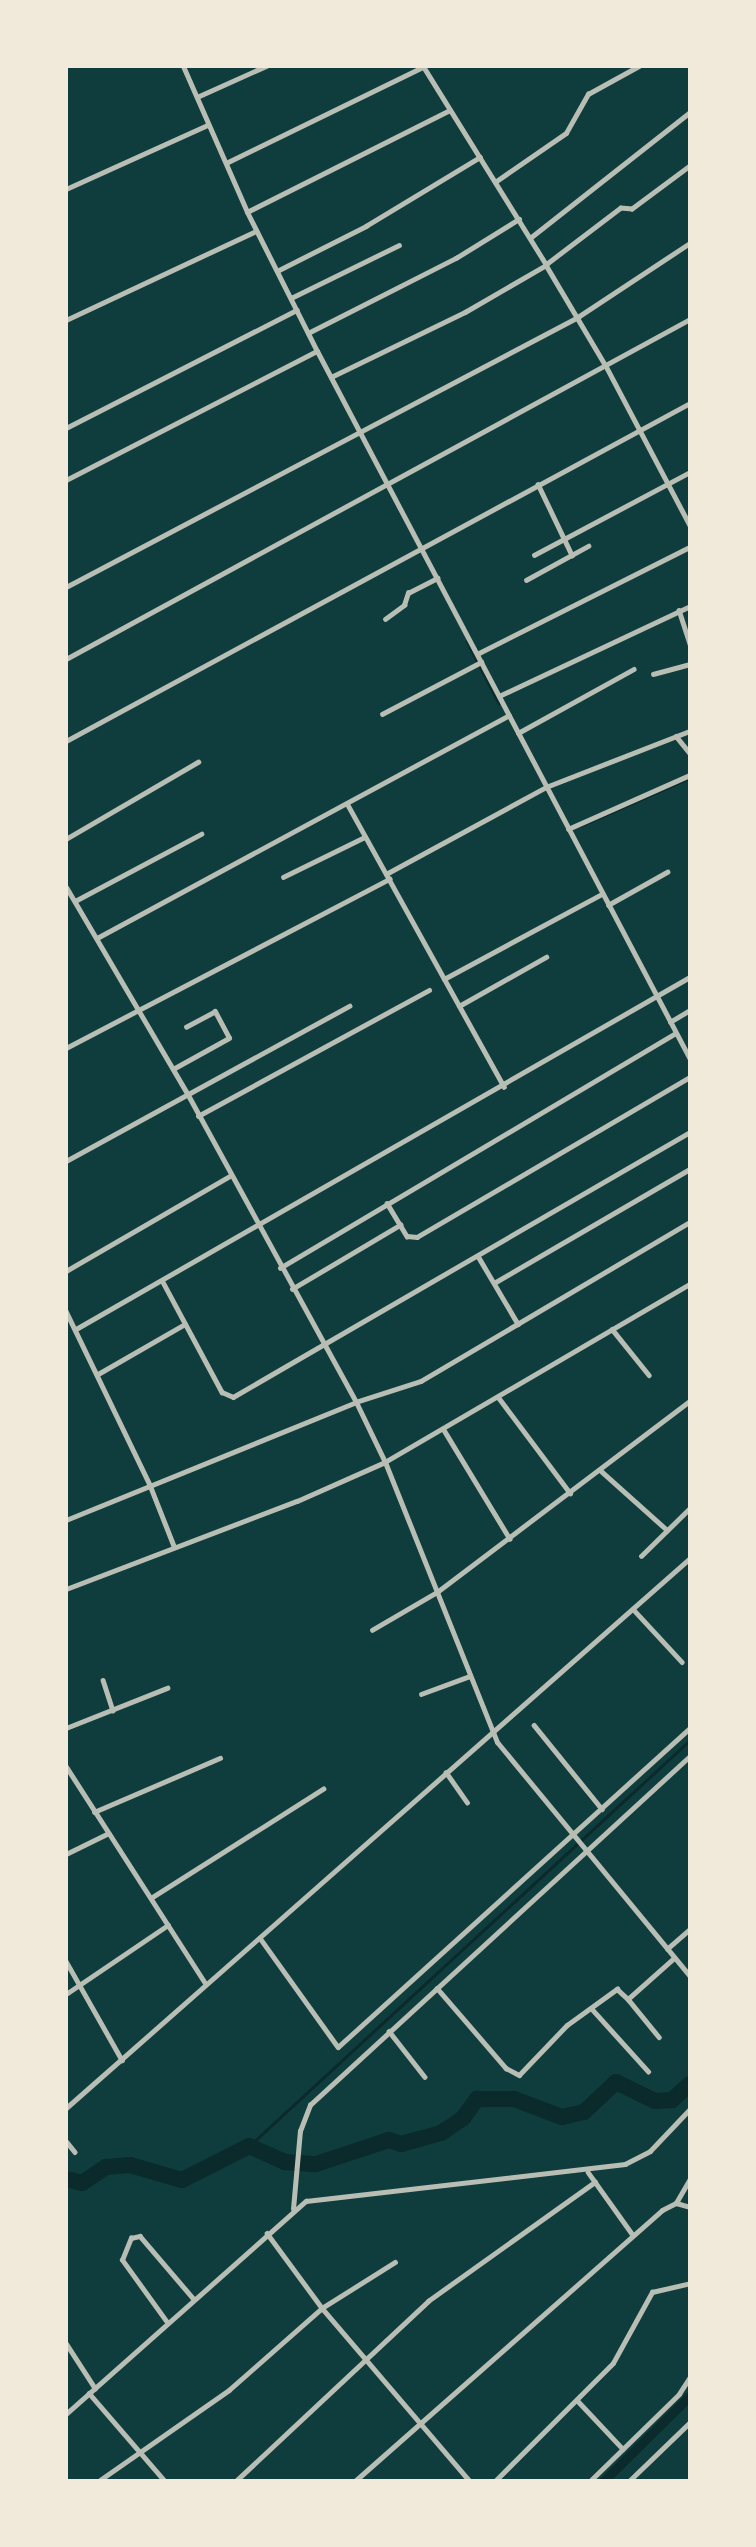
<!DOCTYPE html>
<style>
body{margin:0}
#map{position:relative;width:756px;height:2547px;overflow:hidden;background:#0f3d3e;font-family:"IBM Plex Serif",serif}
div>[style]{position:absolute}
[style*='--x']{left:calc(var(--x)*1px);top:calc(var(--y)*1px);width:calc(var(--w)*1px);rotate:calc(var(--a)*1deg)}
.water>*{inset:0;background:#0a2a2b}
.stream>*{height:2.5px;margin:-1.25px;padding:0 1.25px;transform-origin:1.25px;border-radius:1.25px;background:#0a2a2b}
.river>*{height:16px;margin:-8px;padding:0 8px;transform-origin:8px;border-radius:8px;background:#0a2a2b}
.minor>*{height:4.5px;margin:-2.25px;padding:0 2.25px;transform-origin:2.25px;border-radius:2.25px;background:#b8beb3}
.tertiary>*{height:5px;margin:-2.5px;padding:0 2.5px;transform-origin:2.5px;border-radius:2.5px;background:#b8beb3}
span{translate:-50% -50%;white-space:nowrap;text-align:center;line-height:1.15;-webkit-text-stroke:6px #f1e9da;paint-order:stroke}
.frame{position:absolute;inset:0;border:68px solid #f1e9da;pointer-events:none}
</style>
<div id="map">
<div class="water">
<i style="clip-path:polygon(689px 2391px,689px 2404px,612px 2480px,599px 2480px)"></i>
</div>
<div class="stream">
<i style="--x:467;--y:641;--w:70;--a:62.7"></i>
<i style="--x:580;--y:826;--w:120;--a:-23.6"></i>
<i style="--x:249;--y:2146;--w:599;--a:-42.63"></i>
</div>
<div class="river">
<i style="--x:66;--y:2179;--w:16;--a:14"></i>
<i style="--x:82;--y:2183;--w:29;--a:-34"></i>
<i style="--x:106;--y:2167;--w:24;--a:-5"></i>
<i style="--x:130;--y:2165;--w:54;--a:16.1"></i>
<i style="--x:182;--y:2180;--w:75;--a:-26.9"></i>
<i style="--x:249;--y:2146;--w:39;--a:24"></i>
<i style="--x:285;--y:2162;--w:31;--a:4"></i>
<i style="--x:316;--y:2164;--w:77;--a:-18.2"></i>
<i style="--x:389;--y:2140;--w:13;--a:18"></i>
<i style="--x:401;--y:2144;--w:41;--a:-15.4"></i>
<i style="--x:441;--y:2133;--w:27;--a:-34"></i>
<i style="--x:463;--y:2118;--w:24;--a:-54"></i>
<i style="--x:477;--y:2099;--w:37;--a:0"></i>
<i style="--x:514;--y:2099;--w:51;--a:20.6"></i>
<i style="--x:562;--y:2117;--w:23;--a:-13"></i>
<i style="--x:584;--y:2112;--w:44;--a:-43.2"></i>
<i style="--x:616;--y:2082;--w:43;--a:26"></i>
<i style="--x:655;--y:2101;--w:17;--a:-3"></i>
<i style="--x:672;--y:2100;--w:24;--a:-42"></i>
</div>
<div class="minor">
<i style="--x:197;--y:97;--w:76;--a:-24.2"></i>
<i style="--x:226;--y:163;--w:219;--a:-26"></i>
<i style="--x:690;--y:166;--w:72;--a:143.4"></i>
<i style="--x:632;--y:209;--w:11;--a:-175"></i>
<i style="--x:621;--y:208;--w:94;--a:142.8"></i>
<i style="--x:546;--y:265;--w:117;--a:59.3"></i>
<i style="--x:606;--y:366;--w:180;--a:62.2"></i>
<i style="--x:495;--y:182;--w:86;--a:-34.6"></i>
<i style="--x:566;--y:133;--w:45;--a:-60.6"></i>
<i style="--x:588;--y:94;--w:58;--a:-28.8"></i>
<i style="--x:66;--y:189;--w:156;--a:-24.3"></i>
<i style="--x:247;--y:212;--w:225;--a:-26.7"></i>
<i style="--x:530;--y:238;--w:204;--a:-38.2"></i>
<i style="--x:277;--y:271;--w:100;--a:-26.8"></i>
<i style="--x:366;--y:226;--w:133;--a:-31.2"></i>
<i style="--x:291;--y:298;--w:120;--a:-26.1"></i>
<i style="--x:66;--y:320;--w:210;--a:-25.1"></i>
<i style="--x:308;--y:333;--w:166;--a:-26.9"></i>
<i style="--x:456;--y:258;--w:74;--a:-31.8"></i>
<i style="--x:331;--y:377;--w:149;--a:-25.9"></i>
<i style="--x:465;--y:312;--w:94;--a:-30.1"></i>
<i style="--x:546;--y:265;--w:233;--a:-121.8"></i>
<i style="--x:66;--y:428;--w:259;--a:-27.1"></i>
<i style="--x:66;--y:480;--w:282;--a:-27.2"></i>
<i style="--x:538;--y:484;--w:79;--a:64.4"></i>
<i style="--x:534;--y:555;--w:177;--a:-28"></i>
<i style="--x:526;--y:580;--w:71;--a:-28.7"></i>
<i style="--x:66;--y:587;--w:579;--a:-27.8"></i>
<i style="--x:578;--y:317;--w:134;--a:-33.5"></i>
<i style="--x:679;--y:610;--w:36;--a:72"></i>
<i style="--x:385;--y:619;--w:24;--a:-36"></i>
<i style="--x:404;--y:605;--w:13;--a:-72"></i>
<i style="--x:408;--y:593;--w:33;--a:-27"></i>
<i style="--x:477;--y:654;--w:238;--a:-26.7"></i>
<i style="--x:66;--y:659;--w:711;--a:-28.58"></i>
<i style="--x:653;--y:674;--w:38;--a:-15"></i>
<i style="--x:499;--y:696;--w:211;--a:-25.2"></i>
<i style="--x:382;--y:714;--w:112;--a:-27.7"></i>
<i style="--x:518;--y:733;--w:132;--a:-28.9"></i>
<i style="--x:676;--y:736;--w:22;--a:51"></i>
<i style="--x:66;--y:741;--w:710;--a:-28.44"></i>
<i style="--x:348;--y:805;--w:322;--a:61"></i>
<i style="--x:568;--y:829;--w:133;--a:-23.9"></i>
<i style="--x:66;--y:839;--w:153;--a:-30.3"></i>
<i style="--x:386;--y:874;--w:182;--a:-28.5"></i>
<i style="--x:546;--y:787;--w:155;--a:-21.3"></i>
<i style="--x:283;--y:877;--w:91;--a:-26"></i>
<i style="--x:75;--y:901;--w:143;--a:-28"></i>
<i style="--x:608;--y:905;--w:68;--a:-29.2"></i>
<i style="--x:97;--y:938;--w:468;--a:-28.4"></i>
<i style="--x:444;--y:979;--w:179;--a:-28.3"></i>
<i style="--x:459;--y:1006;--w:100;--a:-29.4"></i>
<i style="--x:670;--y:1022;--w:23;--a:-31"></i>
<i style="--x:66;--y:1048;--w:365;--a:-27.6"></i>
<i style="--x:173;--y:1069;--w:64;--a:-29"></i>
<i style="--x:229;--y:1038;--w:30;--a:-118"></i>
<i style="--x:215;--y:1012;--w:32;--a:152"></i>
<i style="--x:198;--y:1116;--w:263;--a:-28.6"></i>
<i style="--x:66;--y:1161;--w:323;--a:-28.7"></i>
<i style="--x:387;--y:1203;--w:39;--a:59"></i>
<i style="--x:407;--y:1236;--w:10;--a:6"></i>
<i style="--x:417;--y:1237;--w:316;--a:-30.4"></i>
<i style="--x:478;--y:1256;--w:79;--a:59.5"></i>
<i style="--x:280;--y:1268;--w:460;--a:-30.7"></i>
<i style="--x:66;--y:1271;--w:190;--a:-30.1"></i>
<i style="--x:163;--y:1282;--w:125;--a:61.8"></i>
<i style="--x:222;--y:1392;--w:12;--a:24"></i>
<i style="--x:233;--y:1397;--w:528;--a:-30.11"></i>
<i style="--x:494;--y:1283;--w:227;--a:-30.2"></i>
<i style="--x:292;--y:1289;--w:126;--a:-30.7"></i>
<i style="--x:66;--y:1311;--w:193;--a:64.2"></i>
<i style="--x:150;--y:1485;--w:66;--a:68.5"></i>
<i style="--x:76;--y:1329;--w:708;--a:-29.83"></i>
<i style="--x:612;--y:1329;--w:59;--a:51.2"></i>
<i style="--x:98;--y:1374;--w:100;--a:-29.9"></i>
<i style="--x:499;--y:1398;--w:119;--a:53.2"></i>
<i style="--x:444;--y:1430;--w:127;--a:58.8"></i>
<i style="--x:385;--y:1462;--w:353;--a:-30.3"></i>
<i style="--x:600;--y:1470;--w:90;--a:41.8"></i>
<i style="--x:66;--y:1520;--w:313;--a:-22.1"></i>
<i style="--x:356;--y:1402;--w:68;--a:-17.9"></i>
<i style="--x:421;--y:1381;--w:312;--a:-30.6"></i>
<i style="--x:641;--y:1556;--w:69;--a:-44.4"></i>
<i style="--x:633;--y:1609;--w:72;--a:47.2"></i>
<i style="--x:372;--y:1630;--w:75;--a:-30.3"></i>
<i style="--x:437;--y:1592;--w:317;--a:-37.1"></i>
<i style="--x:103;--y:1680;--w:32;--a:72"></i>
<i style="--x:421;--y:1694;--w:52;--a:-20.2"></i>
<i style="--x:534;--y:1725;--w:108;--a:51"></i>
<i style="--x:66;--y:1728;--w:109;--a:-21.6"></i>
<i style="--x:66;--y:1766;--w:259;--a:57.3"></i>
<i style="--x:446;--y:1772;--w:37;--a:55"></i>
<i style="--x:94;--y:1812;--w:137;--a:-23.2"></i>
<i style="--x:66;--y:1854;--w:46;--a:-26"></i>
<i style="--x:151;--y:1898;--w:204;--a:-32.4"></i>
<i style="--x:260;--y:1938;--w:134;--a:54.4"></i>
<i style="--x:338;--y:2047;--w:475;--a:-42.2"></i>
<i style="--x:667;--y:1949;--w:30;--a:-41"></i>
<i style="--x:66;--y:1961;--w:114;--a:60.5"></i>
<i style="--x:437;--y:1988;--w:106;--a:49.2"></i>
<i style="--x:506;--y:2068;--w:15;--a:28"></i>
<i style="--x:519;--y:2075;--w:69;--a:-46.2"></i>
<i style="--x:567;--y:2025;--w:62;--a:-35.8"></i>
<i style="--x:617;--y:1989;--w:15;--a:42"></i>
<i style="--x:628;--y:1999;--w:62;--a:-41.7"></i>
<i style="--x:66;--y:1994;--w:123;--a:-34.1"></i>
<i style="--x:628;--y:1999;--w:49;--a:50.8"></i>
<i style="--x:592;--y:2009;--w:84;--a:47.9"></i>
<i style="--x:389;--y:2031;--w:58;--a:52"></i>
<i style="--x:66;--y:2141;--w:14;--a:51"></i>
<i style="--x:588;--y:2172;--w:77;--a:54.5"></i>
<i style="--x:676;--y:2203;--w:28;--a:-60"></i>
<i style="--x:293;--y:2209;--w:78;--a:-84.9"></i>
<i style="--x:300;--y:2131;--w:28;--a:-69"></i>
<i style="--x:310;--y:2105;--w:516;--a:-42.57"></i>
<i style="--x:267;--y:2233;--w:93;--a:53.7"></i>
<i style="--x:322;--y:2308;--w:226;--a:49.5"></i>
<i style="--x:166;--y:2321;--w:75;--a:-125.8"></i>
<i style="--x:122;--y:2260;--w:24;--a:-68"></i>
<i style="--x:131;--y:2238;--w:9;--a:-13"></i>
<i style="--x:140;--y:2236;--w:82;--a:49.5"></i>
<i style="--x:66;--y:2343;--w:54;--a:57.2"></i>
<i style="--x:89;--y:2393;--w:115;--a:49.2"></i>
<i style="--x:577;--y:2400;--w:67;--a:46.8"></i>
<i style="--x:66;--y:2414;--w:321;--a:-41.6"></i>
<i style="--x:306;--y:2201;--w:321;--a:-6.6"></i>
<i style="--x:625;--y:2164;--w:28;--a:-27"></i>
<i style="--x:650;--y:2151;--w:58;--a:-46.4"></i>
<i style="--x:100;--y:2480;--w:157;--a:-34.9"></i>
<i style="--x:229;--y:2390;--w:124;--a:-41.4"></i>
<i style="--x:322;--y:2308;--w:86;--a:-32.2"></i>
<i style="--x:237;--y:2480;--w:262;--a:-43.1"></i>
<i style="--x:428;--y:2301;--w:205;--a:-35.5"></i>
<i style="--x:496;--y:2480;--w:165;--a:-45"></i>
<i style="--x:613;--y:2363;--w:81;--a:-61.2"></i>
<i style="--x:652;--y:2292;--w:39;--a:-13"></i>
<i style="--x:591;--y:2480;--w:123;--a:-44.3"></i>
<i style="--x:679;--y:2394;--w:20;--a:-57"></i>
</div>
<div class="tertiary">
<i style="--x:183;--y:66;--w:159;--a:66.3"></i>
<i style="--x:247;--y:212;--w:156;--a:63.3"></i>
<i style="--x:317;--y:351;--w:800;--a:62.22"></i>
<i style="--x:66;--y:887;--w:241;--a:59.6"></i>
<i style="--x:188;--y:1095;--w:350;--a:61.3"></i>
<i style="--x:356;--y:1402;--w:67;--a:64.2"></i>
<i style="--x:385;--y:1462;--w:302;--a:68.2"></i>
<i style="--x:497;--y:1742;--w:303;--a:50.5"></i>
<i style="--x:66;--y:1589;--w:247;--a:-20.9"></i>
<i style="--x:297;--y:1501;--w:96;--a:-23.9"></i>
<i style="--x:66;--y:2108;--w:832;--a:-41.39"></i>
<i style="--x:356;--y:2480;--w:408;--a:-41.4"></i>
<i style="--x:662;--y:2210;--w:16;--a:-27"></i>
<i style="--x:676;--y:2203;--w:15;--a:16"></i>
<i style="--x:630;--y:2480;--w:83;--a:-44"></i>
</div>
<div class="frame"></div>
</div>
